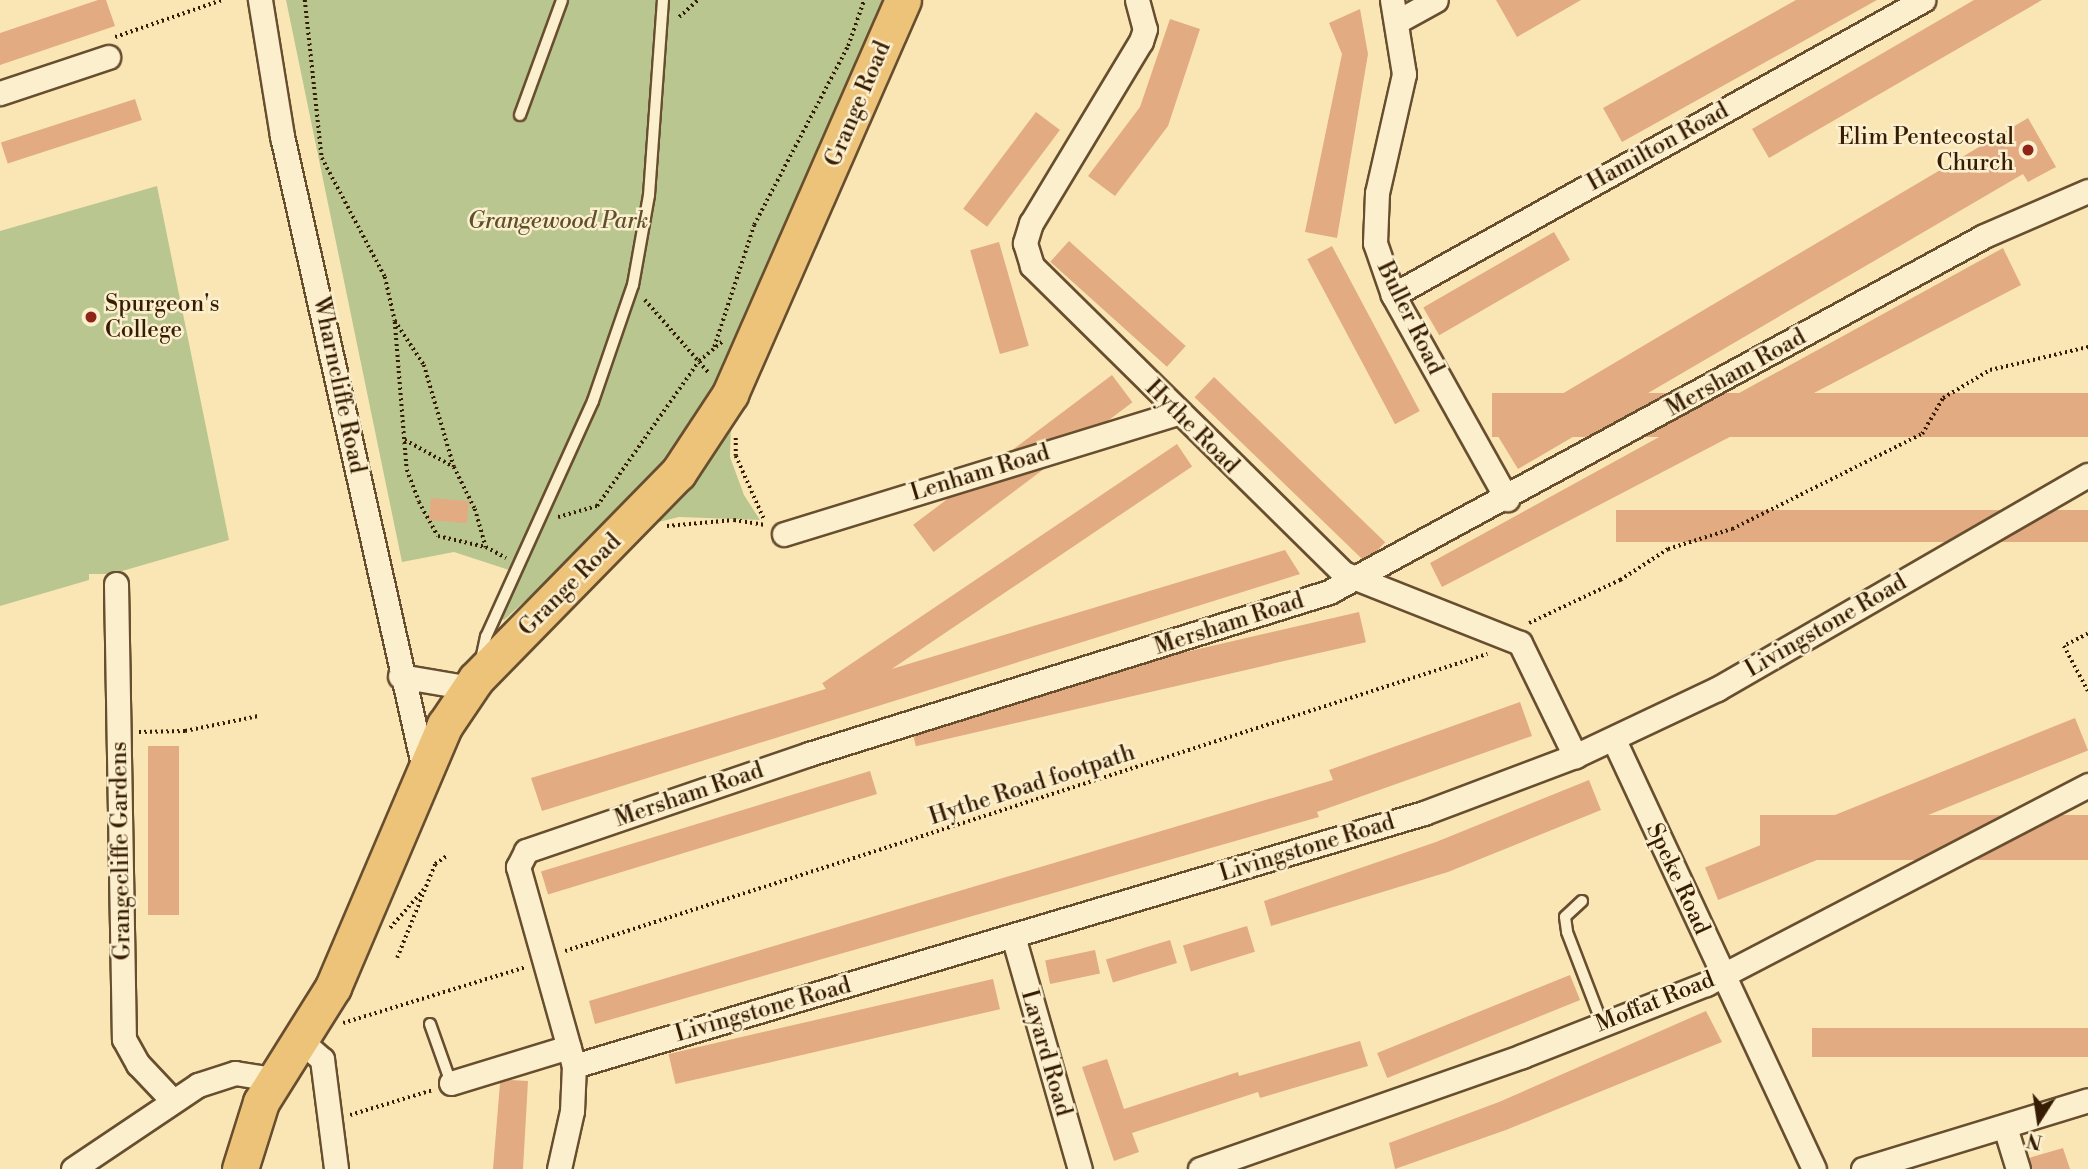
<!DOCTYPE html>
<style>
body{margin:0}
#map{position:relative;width:2088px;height:1169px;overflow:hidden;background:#fae6b4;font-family:"Libre Bodoni",serif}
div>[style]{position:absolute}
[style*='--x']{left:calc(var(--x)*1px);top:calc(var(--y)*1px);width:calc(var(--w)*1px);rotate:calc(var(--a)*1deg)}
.green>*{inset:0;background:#bac690}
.building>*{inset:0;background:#e2ab82;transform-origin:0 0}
.path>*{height:3.5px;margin-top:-1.75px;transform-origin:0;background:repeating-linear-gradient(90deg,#361c03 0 2px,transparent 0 5.5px)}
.roads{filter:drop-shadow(2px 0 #674e2f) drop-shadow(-2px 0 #674e2f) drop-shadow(0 2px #674e2f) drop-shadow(0 -2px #674e2f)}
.service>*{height:10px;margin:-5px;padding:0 5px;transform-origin:5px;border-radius:5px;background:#fcefce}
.minor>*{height:23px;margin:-11.5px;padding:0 11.5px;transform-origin:11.5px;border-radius:11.5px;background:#fcefce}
.primary>*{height:35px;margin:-17.5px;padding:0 17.5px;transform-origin:17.5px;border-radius:17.5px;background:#edc37a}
.dots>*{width:19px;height:19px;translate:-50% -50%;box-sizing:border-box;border:4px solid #fcefce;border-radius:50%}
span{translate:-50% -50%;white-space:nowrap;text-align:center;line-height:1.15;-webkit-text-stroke:5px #fcefce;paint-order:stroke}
.street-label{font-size:23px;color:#361c03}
.poi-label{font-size:23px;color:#361c03}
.right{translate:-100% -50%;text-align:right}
.left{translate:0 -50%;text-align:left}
.park-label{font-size:23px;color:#5e4f2d;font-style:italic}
.north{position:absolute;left:2004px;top:1085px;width:70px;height:70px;-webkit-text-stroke:5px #fcefce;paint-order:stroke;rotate:192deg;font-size:19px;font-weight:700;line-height:28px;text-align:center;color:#361c03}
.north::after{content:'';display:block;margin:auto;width:24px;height:32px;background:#361c03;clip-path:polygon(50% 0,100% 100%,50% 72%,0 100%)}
</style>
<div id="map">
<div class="green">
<i style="clip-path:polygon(286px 0,890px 0,740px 351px,640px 496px,504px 620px,490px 612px,509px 570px,454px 552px,402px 562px)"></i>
<i style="clip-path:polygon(157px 186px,229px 540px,112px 574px,89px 574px,89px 580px,0 606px,0 231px)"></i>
<i style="clip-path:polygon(731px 424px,730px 457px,744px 495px,760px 520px,679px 517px,638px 527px)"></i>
</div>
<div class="building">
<i style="clip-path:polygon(98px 0,106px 0,115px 26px,0 65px,0 33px)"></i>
<i style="clip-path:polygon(1496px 0,1581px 0,1517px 37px)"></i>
<i style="clip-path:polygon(1796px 0,1877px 0,1622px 142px,1603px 108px)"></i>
<i style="clip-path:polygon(1974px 0,2042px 0,1769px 158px,1752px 129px)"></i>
<i style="clip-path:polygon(1360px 9px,1368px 54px,1337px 238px,1305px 232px,1342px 54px,1329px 23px)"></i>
<i style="clip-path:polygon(1170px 19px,1200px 29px,1168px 126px,1115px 196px,1088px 176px,1140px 107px)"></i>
<i style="left:135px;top:99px;width:22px;height:141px;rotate:72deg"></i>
<i style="left:1036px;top:112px;width:30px;height:121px;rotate:37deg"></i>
<i style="clip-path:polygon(2028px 118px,2056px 167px,2028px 182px,2023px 174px,1518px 469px,1496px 433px)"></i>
<i style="left:1554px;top:232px;width:32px;height:151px;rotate:60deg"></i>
<i style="left:1069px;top:241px;width:157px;height:28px;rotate:42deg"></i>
<i style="left:999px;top:242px;width:108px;height:30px;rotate:74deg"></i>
<i style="left:1332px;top:246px;width:187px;height:28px;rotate:62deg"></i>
<i style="clip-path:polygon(2003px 248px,2021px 285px,1442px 587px,1430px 563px)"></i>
<i style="left:1112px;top:375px;width:34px;height:249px;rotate:53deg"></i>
<i style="left:1214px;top:377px;width:238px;height:28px;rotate:44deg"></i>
<i style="left:2088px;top:393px;width:44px;height:596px;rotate:90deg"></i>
<i style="left:1177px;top:444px;width:27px;height:428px;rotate:56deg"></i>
<i style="left:431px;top:498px;width:38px;height:22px;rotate:5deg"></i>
<i style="left:2088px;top:510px;width:32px;height:472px;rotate:90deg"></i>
<i style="clip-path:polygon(1285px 550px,1300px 574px,542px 811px,531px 778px)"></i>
<i style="left:1359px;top:612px;width:31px;height:462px;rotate:77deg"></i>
<i style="clip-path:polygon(1520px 702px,1532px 736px,1317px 812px,1319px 817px,595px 1024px,589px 1001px,1333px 780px,1329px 770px)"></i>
<i style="left:2075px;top:718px;width:35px;height:399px;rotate:68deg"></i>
<i style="left:148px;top:746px;width:31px;height:169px"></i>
<i style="left:870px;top:771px;width:24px;height:344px;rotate:73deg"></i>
<i style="clip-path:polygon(1589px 780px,1601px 810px,1448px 872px,1271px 926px,1264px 901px,1436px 842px)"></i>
<i style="left:2088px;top:815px;width:45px;height:328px;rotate:90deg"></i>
<i style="left:1247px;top:926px;width:27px;height:67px;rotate:73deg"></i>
<i style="left:1170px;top:940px;width:24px;height:67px;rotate:73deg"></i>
<i style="left:1095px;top:950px;width:24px;height:51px;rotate:78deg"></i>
<i style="left:1570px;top:975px;width:27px;height:208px;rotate:68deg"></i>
<i style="left:993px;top:979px;width:31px;height:333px;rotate:77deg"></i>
<i style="clip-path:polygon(1706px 1011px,1722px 1042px,1506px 1130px,1395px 1169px,1389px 1143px,1499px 1102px)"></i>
<i style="left:2088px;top:1028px;width:29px;height:276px;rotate:90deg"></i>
<i style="clip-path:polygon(1360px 1041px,1368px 1066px,1260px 1098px,1258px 1092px,1132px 1133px,1139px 1152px,1114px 1161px,1082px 1067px,1107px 1059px,1124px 1109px,1238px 1072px,1239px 1076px)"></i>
<i style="clip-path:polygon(510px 1080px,528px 1081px,523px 1169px,493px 1169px,500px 1083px)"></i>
<i style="clip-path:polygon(2063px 1148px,2070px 1169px,2032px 1169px,2029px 1158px)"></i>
</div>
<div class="path">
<i style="--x:305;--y:0;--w:159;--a:83.9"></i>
<i style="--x:322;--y:158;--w:135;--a:62.1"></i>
<i style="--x:385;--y:277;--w:45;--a:77.2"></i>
<i style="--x:395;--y:321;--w:53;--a:56.6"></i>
<i style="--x:424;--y:365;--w:106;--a:73.6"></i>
<i style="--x:454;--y:467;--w:47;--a:63.4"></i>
<i style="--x:475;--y:509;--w:40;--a:74"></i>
<i style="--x:679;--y:17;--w:25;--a:-42"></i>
<i style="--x:115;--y:37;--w:113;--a:-19.1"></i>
<i style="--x:645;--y:300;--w:97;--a:48.8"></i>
<i style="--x:395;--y:322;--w:148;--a:85.4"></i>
<i style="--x:407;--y:470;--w:34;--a:69"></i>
<i style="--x:419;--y:502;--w:39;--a:61"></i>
<i style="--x:438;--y:536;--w:49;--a:12.9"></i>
<i style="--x:486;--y:547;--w:23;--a:29"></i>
<i style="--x:714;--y:347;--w:128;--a:-71.8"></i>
<i style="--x:754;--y:225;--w:202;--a:-62.3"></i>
<i style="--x:848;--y:46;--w:49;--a:-70.8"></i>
<i style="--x:736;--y:438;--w:18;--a:90"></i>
<i style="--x:736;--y:456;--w:71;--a:66"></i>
<i style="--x:405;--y:440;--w:56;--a:28.9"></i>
<i style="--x:558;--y:517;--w:41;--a:-15.8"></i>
<i style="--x:597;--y:506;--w:177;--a:-54.9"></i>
<i style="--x:699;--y:361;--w:30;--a:-40"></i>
<i style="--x:667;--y:526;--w:67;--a:-5.1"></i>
<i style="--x:734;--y:520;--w:30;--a:9"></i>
<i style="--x:1529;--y:623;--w:101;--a:-25.3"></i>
<i style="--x:1620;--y:580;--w:57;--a:-32.9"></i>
<i style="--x:1668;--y:549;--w:67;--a:-17.4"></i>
<i style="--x:1732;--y:529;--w:212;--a:-26.6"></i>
<i style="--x:1922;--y:434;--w:42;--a:-59.7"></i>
<i style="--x:1943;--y:398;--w:55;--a:-30.8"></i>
<i style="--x:1990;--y:370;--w:101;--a:-13.2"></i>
<i style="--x:2088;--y:634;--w:27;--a:153"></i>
<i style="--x:2064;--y:646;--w:51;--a:61.9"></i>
<i style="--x:139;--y:732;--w:46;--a:-1.2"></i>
<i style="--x:185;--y:731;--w:75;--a:-11.6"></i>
<i style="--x:390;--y:928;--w:52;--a:-48.9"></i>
<i style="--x:565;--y:951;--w:969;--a:-17.86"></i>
<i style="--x:397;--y:958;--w:101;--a:-68"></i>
<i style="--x:435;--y:864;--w:16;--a:-35"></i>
<i style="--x:343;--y:1023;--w:191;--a:-17"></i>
<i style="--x:350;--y:1115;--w:87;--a:-16.8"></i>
</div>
<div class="roads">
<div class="service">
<i style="--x:520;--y:115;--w:122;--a:-69.9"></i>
<i style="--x:481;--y:660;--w:24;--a:-78"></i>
<i style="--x:486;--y:637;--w:259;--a:-65.6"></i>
<i style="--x:593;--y:401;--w:123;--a:-71"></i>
<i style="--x:633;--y:285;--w:91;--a:-79.9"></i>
<i style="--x:649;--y:195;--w:196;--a:-85.9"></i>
<i style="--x:1582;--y:901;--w:23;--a:137"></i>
<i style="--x:1565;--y:917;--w:15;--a:82"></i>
<i style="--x:1567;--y:932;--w:97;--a:69"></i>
<i style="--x:430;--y:1024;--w:63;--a:70.4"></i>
</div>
<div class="minor">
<i style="--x:260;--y:0;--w:138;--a:80.8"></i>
<i style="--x:282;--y:136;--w:649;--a:77.36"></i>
<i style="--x:1137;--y:0;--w:30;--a:75"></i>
<i style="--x:1145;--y:29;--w:13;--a:108"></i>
<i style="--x:1141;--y:41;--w:213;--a:121.1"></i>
<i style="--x:1031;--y:223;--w:21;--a:107"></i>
<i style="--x:1025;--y:243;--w:24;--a:73"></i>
<i style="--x:1032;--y:266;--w:437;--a:44.6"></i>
<i style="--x:1343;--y:573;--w:190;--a:21.6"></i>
<i style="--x:1520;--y:643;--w:126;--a:64"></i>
<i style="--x:1392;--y:0;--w:75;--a:80.8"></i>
<i style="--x:1404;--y:74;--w:122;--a:102.8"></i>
<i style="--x:1377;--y:193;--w:50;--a:92.3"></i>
<i style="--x:1375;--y:243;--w:55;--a:70.9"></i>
<i style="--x:1393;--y:295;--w:234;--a:60.8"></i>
<i style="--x:1398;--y:21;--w:43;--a:-28.9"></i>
<i style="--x:0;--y:93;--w:114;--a:-18.4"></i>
<i style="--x:1393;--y:295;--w:607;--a:-29.1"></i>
<i style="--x:784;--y:534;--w:411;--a:-17.1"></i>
<i style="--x:116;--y:584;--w:455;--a:89"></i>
<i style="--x:124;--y:1039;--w:29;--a:61"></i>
<i style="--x:138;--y:1064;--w:50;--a:46.6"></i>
<i style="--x:400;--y:676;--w:71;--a:9.7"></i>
<i style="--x:1614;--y:740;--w:473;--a:65"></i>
<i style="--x:1013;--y:936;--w:242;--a:74"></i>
<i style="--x:301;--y:1041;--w:28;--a:41"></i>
<i style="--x:322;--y:1059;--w:111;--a:82.7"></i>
<i style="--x:574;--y:1066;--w:887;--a:-16.58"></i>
<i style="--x:1424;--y:813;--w:161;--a:-20.7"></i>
<i style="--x:1575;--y:756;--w:157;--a:-25.3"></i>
<i style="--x:1717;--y:689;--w:428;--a:-30"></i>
<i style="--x:451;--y:1083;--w:123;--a:-17"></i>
<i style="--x:2005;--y:1127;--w:44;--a:72.8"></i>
<i style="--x:73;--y:1169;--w:151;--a:-33.9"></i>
<i style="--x:198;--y:1085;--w:39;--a:-18"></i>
<i style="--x:235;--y:1073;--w:37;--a:9"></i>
<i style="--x:559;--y:1169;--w:59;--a:-77.4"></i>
<i style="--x:572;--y:1111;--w:45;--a:-87.5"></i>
<i style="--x:574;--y:1066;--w:207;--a:-105.7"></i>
<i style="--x:518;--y:867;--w:18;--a:-63"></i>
<i style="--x:526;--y:851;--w:299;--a:-18.9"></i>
<i style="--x:809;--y:754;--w:545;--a:-17.3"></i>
<i style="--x:1329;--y:592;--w:745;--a:-28.52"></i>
<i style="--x:1984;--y:236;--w:113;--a:-23.4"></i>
<i style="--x:1200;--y:1169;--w:341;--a:-19.3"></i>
<i style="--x:1522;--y:1056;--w:198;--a:-21.4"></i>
<i style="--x:1706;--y:984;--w:431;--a:-27.5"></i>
<i style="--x:1863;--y:1169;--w:235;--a:-17"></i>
</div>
<div class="primary">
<i style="--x:240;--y:1169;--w:70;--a:-72.6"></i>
<i style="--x:261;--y:1102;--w:136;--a:-57.9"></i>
<i style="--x:333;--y:987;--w:285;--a:-66.9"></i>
<i style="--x:445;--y:725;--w:55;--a:-56"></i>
<i style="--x:476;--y:679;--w:289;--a:-45.6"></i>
<i style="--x:678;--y:473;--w:95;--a:-56.6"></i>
<i style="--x:730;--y:394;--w:430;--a:-66.3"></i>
</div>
</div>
<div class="dots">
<i style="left:2028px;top:150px;background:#8f2418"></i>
<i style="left:91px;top:317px;background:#8f2418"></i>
</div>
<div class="street-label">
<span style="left:858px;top:104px;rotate:-67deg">Grange Road</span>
<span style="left:1658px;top:147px;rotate:-29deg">Hamilton Road</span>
<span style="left:1410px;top:318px;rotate:64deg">Buller Road</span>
<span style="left:1736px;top:373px;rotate:-29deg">Mersham Road</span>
<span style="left:339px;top:385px;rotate:78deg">Wharncliffe Road</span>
<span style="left:1192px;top:427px;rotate:45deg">Hythe Road</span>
<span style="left:980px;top:473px;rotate:-17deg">Lenham Road</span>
<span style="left:570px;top:585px;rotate:-45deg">Grange Road</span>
<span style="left:1229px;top:624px;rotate:-18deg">Mersham Road</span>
<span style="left:1826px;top:626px;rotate:-30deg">Livingstone Road</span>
<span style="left:1032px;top:785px;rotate:-18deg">Hythe Road footpath</span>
<span style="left:689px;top:795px;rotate:-19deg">Mersham Road</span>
<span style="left:1307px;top:848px;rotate:-17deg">Livingstone Road</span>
<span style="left:121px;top:851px;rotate:-91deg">Grangecliffe Gardens</span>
<span style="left:1678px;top:879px;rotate:65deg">Speke Road</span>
<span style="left:1655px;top:1002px;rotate:-22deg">Moffat Road</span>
<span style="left:763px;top:1010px;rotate:-16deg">Livingstone Road</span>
<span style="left:1046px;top:1053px;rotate:74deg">Layard Road</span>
</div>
<div class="poi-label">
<span class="right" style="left:2014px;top:150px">Elim Pentecostal<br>Church</span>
<span class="left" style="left:105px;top:317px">Spurgeon's<br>College</span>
</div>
<div class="park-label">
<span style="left:558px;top:221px">Grangewood Park</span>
</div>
<div class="north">N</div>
</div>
